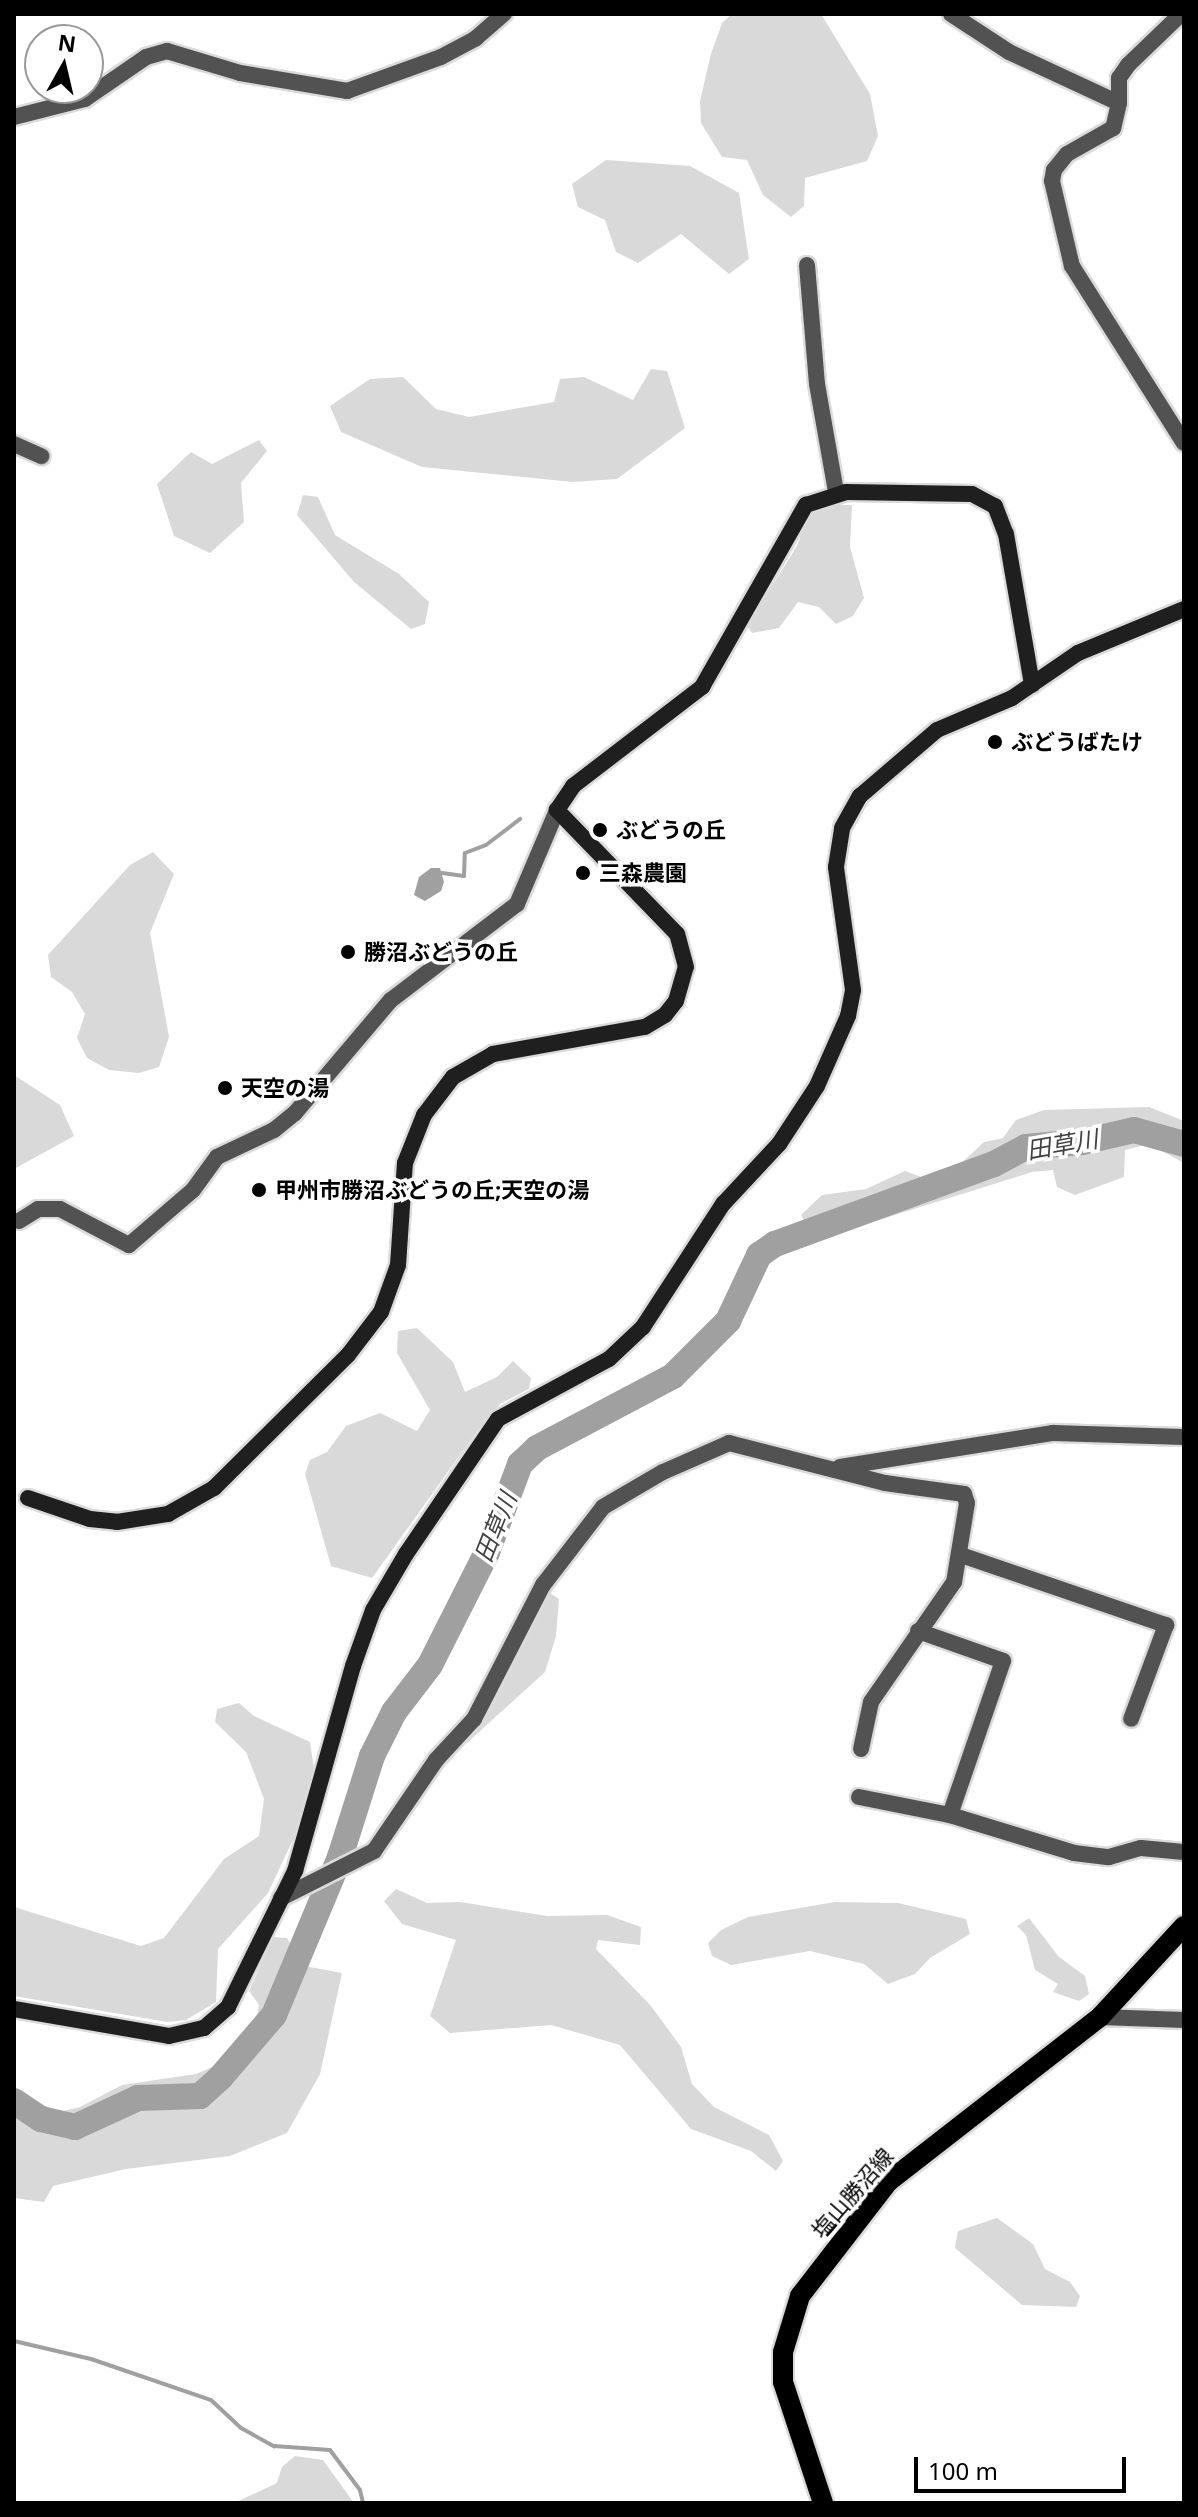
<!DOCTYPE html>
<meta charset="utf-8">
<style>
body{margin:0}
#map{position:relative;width:1198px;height:2517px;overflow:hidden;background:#fff;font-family:"Noto Sans","Noto Sans JP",sans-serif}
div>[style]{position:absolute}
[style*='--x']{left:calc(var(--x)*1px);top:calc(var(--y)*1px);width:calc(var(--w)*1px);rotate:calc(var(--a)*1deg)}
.green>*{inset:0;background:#d9d9d9}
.water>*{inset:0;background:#a0a0a0}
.stream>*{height:4px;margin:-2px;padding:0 2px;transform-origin:2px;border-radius:2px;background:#a0a0a0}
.river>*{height:26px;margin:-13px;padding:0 13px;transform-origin:13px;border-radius:13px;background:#a0a0a0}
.roads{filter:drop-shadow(2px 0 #dbdbdb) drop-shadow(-2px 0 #dbdbdb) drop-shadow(0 2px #dbdbdb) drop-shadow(0 -2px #dbdbdb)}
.street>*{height:16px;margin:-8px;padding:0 8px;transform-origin:8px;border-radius:8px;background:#525252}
.secondary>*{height:16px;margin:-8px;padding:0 8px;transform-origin:8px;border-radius:8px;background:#1f1f1f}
.primary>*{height:20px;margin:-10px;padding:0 10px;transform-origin:10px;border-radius:10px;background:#000}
.dots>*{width:22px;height:22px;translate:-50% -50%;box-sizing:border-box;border:4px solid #fff;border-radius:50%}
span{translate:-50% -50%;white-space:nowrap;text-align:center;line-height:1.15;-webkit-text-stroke:7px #fff;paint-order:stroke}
.poi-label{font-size:22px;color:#000;font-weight:700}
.left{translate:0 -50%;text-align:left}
.street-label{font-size:22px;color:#000}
.water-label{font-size:24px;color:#414141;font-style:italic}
.frame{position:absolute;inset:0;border:16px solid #000;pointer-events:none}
.north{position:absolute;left:24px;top:24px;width:80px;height:80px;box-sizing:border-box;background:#fff;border:2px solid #999;border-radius:50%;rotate:8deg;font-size:22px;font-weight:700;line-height:32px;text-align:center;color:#000}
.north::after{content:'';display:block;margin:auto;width:28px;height:36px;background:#000;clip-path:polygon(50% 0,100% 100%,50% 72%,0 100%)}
.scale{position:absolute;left:914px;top:2457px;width:212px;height:36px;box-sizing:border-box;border:4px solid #000;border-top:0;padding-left:10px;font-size:24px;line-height:28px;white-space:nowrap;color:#000;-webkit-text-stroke:6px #fff;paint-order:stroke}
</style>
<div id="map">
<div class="green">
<i style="clip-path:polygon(732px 14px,821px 14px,870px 94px,878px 136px,867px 161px,805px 178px,804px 206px,791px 217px,763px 195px,747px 160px,722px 157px,701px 123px,700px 101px,711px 54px,722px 23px)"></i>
<i style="clip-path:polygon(606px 160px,690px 166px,739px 193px,749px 259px,729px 274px,681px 234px,638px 263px,616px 252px,605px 220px,578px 207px,572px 184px)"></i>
<i style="clip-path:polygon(651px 369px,667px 371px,685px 428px,617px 479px,573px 482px,422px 467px,341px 432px,330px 406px,370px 379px,403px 377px,436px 409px,469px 417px,554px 402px,560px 379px,584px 377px,633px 400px)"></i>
<i style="clip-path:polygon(259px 440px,267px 451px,241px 483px,244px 522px,210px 553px,174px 536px,157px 484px,191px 452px,212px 464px)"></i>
<i style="clip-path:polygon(303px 495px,318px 497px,335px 535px,399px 574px,429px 602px,425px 624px,411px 629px,354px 582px,297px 515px)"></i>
<i style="clip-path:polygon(822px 505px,852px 505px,850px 547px,864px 598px,853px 616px,836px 624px,819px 607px,798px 602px,779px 628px,752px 633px,747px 626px,797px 546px,806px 520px)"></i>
<i style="clip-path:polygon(153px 852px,174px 874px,150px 933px,169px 1037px,159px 1067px,139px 1073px,109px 1070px,87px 1058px,77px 1038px,85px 1014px,72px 992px,51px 977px,48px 955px,130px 865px)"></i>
<i style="clip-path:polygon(14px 1075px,60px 1105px,74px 1136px,14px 1169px)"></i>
<i style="clip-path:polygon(1149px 1107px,1184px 1121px,1184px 1163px,1149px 1144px,1125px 1150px,1124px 1177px,1075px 1195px,1057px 1187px,1053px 1170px,1032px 1172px,815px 1240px,801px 1215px,822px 1195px,866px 1189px,905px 1171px,927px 1179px,953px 1171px,984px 1142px,1003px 1138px,1016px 1120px,1044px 1110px)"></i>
<i style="clip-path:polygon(417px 1328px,453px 1362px,465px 1392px,497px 1377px,513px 1361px,531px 1378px,529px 1389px,500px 1404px,480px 1427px,372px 1578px,331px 1566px,305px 1474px,310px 1460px,327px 1452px,346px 1426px,380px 1413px,417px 1431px,430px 1410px,397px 1353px,398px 1331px)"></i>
<i style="clip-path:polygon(547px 1591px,559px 1599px,556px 1636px,545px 1672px,467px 1743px,465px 1737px,493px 1703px)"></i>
<i style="clip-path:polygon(239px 1703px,254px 1716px,310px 1742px,314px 1769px,296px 1833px,268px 1893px,218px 1949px,216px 2002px,186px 2020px,167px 2022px,14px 1996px,14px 1907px,141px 1946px,164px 1938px,224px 1859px,259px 1836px,264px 1799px,246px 1752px,215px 1722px,217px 1709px)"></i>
<i style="clip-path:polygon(396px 1889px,427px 1903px,460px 1902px,547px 1916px,607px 1915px,641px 1927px,640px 1945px,598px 1940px,596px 1949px,651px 2006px,681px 2047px,692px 2084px,714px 2107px,769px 2135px,783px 2161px,776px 2171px,751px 2151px,691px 2129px,620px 2045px,551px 2025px,450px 2033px,430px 2016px,456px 1940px,402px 1924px,384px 1901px)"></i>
<i style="clip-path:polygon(835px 1902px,898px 1903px,966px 1919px,970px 1934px,930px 1958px,915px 1974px,888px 1984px,864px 1964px,810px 1951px,731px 1965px,712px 1956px,708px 1943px,721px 1930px,748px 1917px)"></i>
<i style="clip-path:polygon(1029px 1918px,1059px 1957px,1085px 1976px,1089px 1994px,1079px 2001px,1053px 1992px,1058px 1984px,1035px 1970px,1026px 1935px,1017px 1926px)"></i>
<i style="clip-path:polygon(273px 1937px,287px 1938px,304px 1966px,342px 1973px,320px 2074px,287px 2133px,230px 2156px,126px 2169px,53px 2186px,44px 2202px,14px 2198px,14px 2110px,50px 2114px,80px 2107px,122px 2085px,196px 2074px,251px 2050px,259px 2005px,249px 1991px)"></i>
<i style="clip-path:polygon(997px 2218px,1033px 2244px,1045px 2269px,1070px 2282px,1080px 2296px,1076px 2307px,1022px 2305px,955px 2248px,958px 2231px)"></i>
<i style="clip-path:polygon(295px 2456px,323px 2460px,354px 2503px,234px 2503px,277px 2483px,282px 2467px)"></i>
</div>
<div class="water">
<i style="clip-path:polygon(431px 868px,440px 868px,444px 882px,441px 891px,425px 901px,414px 895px,419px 877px)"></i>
</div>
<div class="stream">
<i style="--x:442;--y:873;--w:22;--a:8"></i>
<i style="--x:464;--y:876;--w:23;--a:-88"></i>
<i style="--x:465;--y:853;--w:22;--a:-21"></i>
<i style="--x:486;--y:845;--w:43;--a:-37.4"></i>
<i style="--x:14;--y:2341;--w:79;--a:13.2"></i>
<i style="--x:91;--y:2359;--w:127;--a:18.9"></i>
<i style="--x:211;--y:2400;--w:41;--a:43"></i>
<i style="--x:241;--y:2428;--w:38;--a:29"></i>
<i style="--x:274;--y:2446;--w:56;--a:4.1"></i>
<i style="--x:330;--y:2450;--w:50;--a:53.1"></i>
<i style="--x:360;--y:2490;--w:13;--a:77"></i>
</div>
<div class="river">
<i style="--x:14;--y:2101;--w:32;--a:34"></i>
<i style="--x:41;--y:2119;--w:35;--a:13"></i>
<i style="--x:75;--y:2127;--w:69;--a:-24.7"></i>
<i style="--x:138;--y:2098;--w:62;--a:-1.8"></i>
<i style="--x:200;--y:2096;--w:27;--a:-42"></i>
<i style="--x:220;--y:2078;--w:83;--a:-49.4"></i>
<i style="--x:274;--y:2015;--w:171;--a:-67.3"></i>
<i style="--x:340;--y:1857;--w:106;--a:-72.4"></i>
<i style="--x:372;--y:1756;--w:49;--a:-63.4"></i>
<i style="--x:394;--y:1712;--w:59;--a:-52.5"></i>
<i style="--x:430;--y:1665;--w:127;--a:-63.2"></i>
<i style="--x:487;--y:1552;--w:94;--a:-69.4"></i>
<i style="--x:520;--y:1464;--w:23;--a:-43"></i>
<i style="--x:537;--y:1448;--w:154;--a:-27.9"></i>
<i style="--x:673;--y:1376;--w:78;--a:-45"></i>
<i style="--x:728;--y:1321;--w:73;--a:-64.8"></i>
<i style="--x:759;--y:1255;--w:19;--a:-35"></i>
<i style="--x:775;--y:1244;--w:233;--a:-20.1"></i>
<i style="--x:994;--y:1164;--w:36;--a:-28"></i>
<i style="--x:1026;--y:1147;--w:56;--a:-5.1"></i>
<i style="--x:1082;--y:1142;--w:53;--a:-13"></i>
<i style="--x:1134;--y:1130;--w:52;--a:15.6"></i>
</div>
<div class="roads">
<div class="street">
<i style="--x:951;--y:14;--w:69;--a:33.2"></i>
<i style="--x:1009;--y:52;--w:121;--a:24.9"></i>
<i style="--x:1119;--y:103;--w:26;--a:103"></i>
<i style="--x:1113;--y:128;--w:53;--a:150.5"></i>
<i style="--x:1067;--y:154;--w:21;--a:129"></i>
<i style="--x:1054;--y:170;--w:11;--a:100"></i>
<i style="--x:1052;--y:181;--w:87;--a:76.8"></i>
<i style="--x:1072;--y:266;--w:209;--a:57.7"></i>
<i style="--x:1119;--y:103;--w:25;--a:-90"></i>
<i style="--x:1119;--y:78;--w:16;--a:-55"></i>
<i style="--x:1128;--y:65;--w:74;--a:-43.9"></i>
<i style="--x:14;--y:117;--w:73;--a:-14.2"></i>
<i style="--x:85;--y:99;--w:74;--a:-34.5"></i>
<i style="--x:146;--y:57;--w:22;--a:-16"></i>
<i style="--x:167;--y:51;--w:76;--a:16.8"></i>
<i style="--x:240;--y:73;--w:109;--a:9.5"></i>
<i style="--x:347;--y:91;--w:100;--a:-19.9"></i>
<i style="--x:441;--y:57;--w:40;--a:-28"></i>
<i style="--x:476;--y:38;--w:37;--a:-41"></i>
<i style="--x:807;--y:265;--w:119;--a:85.2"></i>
<i style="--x:817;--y:384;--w:110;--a:80"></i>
<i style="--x:14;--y:444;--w:30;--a:24"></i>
<i style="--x:19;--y:1221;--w:22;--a:-32"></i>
<i style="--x:38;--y:1209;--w:22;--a:0"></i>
<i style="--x:60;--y:1209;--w:78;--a:27.6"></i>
<i style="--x:129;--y:1245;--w:84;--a:-40.7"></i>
<i style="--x:193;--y:1190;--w:41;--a:-54"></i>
<i style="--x:217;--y:1157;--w:63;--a:-25.3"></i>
<i style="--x:274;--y:1130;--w:27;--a:-39"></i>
<i style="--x:295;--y:1113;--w:148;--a:-49.7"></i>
<i style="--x:391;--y:1000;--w:158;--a:-37.3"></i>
<i style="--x:517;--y:904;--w:102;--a:-66.9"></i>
<i style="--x:840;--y:1467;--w:216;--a:-9.1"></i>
<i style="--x:1053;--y:1433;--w:131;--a:1.7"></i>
<i style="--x:961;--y:1555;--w:217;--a:18.9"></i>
<i style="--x:1166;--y:1625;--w:100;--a:110.4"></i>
<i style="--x:918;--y:1631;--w:90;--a:19.4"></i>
<i style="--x:1003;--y:1661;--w:163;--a:109"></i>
<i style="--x:859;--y:1797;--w:93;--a:11.2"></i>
<i style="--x:950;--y:1815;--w:130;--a:17"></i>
<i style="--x:1074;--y:1853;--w:35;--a:7"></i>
<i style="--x:1109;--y:1857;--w:33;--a:-16"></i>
<i style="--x:1141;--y:1848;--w:43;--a:5.3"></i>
<i style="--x:281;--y:1898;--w:104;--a:-26.8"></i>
<i style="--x:374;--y:1851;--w:110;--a:-55.7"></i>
<i style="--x:436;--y:1760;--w:56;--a:-47.2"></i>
<i style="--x:474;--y:1719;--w:151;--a:-62.8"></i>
<i style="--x:543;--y:1585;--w:98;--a:-52.4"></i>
<i style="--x:603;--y:1507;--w:69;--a:-30.3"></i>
<i style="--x:663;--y:1472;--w:72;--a:-23.7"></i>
<i style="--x:729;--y:1443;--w:161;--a:14.4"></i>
<i style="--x:885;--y:1483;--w:80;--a:7.9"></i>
<i style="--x:964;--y:1494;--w:9;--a:72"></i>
<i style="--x:967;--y:1503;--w:80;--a:99.3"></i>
<i style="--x:954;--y:1582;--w:146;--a:124.7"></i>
<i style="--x:871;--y:1702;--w:48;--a:102"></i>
<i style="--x:1100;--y:2017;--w:84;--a:2"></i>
</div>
<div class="secondary">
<i style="--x:28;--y:1498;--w:65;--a:18.7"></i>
<i style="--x:90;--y:1519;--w:27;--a:6"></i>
<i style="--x:117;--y:1522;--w:52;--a:-8.9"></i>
<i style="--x:168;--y:1514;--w:53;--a:-29.5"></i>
<i style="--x:214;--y:1488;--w:189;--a:-44.8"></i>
<i style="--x:348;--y:1355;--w:54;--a:-52.5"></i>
<i style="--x:381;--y:1312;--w:50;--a:-70.1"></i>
<i style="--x:398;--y:1265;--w:102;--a:-86.1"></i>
<i style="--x:405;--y:1163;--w:52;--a:-68.4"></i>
<i style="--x:424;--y:1115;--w:48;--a:-52.7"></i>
<i style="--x:453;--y:1077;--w:46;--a:-29.9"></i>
<i style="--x:493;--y:1054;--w:154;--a:-10.1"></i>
<i style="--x:645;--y:1027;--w:23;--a:-31"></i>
<i style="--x:665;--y:1015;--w:18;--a:-52"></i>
<i style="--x:676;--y:1001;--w:35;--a:-74"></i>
<i style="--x:686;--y:967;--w:34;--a:-105"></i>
<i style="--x:677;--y:934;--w:173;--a:-134.1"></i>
<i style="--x:557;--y:810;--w:29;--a:-56"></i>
<i style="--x:573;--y:786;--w:163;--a:-37.5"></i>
<i style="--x:702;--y:687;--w:210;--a:-60.3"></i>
<i style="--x:806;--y:505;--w:42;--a:-18"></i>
<i style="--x:846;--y:492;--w:126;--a:0.9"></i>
<i style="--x:972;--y:494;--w:26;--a:28"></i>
<i style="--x:995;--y:506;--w:30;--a:69"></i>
<i style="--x:1006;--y:534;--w:153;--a:80.2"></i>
<i style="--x:14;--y:2009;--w:157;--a:9.9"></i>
<i style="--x:169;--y:2036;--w:36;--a:-13"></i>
<i style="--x:204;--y:2028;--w:32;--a:-41"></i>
<i style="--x:228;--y:2007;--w:152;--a:-63.8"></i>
<i style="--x:295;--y:1871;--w:213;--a:-74.2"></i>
<i style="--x:353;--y:1666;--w:59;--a:-70.3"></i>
<i style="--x:373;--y:1610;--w:65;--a:-59.5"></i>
<i style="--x:406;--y:1554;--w:163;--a:-55.7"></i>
<i style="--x:498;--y:1419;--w:126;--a:-28.4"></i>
<i style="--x:609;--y:1359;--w:47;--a:-43.3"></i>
<i style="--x:643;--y:1327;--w:147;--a:-57"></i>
<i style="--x:723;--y:1204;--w:82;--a:-47"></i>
<i style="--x:779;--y:1144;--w:69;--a:-56.8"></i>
<i style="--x:817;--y:1086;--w:77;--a:-66.1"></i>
<i style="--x:848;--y:1016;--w:26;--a:-79"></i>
<i style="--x:853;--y:990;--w:124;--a:-97.9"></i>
<i style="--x:836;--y:867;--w:39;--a:-81"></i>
<i style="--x:842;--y:828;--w:37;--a:-61"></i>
<i style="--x:860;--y:796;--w:101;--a:-40.6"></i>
<i style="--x:937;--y:730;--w:82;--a:-23.1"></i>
<i style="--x:1012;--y:698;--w:80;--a:-34.3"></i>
<i style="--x:1078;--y:653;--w:115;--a:-22.5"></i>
</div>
<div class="primary">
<i style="--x:823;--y:2503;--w:127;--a:-108.3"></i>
<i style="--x:783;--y:2382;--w:30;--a:-90"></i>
<i style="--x:783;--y:2352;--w:59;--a:-73.1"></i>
<i style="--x:800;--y:2296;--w:144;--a:-52.3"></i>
<i style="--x:888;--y:2182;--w:269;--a:-37.9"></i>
<i style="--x:1100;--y:2017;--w:124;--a:-47.3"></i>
</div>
</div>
<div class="dots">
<i style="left:995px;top:742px;background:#000"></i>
<i style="left:600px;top:830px;background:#000"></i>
<i style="left:583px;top:873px;background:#000"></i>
<i style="left:348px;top:952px;background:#000"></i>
<i style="left:225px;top:1088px;background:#000"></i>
<i style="left:259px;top:1190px;background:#000"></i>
</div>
<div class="poi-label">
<span class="left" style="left:1011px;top:742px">ぶどうばたけ</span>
<span class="left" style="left:616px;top:830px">ぶどうの丘</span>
<span class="left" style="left:599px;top:873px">三森農園</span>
<span class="left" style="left:364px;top:952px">勝沼ぶどうの丘</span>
<span class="left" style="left:241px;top:1088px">天空の湯</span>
<span class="left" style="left:275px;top:1190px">甲州市勝沼ぶどうの丘;天空の湯</span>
</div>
<div class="street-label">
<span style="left:852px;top:2193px;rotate:-49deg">塩山勝沼線</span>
</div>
<div class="water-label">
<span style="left:1062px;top:1144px;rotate:-10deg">田草川</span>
<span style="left:495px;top:1527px;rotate:-68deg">田草川</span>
</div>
<div class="frame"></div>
<div class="north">N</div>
<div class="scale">100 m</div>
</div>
